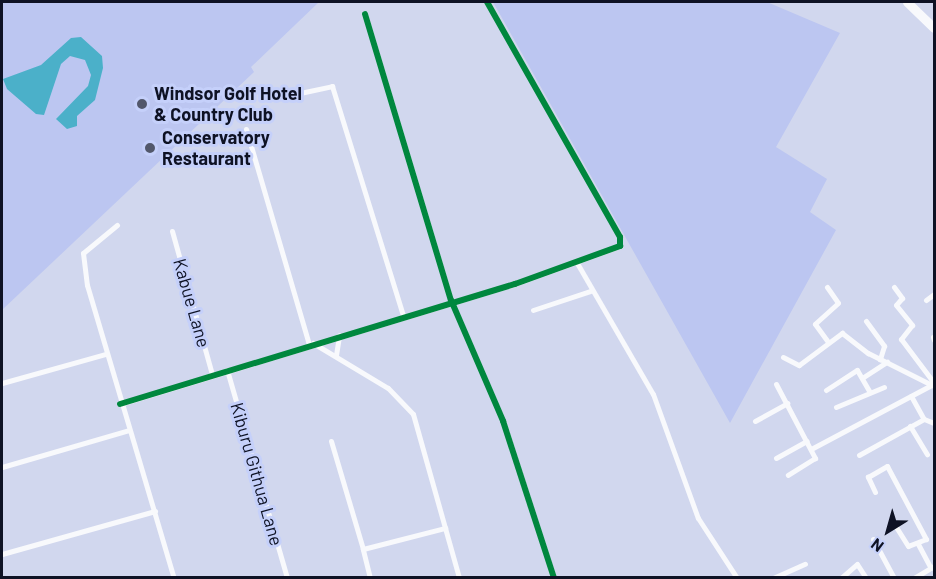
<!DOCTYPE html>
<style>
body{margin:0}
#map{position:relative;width:936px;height:579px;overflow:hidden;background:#d1d7ee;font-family:Barlow,sans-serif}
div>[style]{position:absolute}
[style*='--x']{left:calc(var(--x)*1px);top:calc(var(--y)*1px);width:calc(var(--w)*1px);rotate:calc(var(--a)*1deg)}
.green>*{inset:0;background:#bcc6f1}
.water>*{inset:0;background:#4bb0c9}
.street>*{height:5px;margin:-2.5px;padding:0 2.5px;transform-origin:2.5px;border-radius:2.5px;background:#f8f9fc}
.primary>*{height:9px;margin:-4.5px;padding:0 4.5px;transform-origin:4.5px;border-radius:4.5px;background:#f8f9fc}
.cycleway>*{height:6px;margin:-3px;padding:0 3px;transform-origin:3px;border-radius:3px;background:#00873e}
.dots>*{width:16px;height:16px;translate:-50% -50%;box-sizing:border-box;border:3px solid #c5d0fa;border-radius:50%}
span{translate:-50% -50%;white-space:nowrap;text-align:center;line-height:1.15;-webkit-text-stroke:6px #c5d0fa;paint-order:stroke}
.poi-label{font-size:18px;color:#0e1224;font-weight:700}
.left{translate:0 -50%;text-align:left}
.street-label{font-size:18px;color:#0e1224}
.frame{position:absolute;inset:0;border:3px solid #0e1224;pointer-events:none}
.north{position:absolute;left:858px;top:501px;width:60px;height:60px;-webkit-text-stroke:4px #c5d0fa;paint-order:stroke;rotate:217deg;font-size:16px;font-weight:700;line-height:24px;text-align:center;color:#0e1224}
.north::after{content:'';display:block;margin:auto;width:21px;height:27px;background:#0e1224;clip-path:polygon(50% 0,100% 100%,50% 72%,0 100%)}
</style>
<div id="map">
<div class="green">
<i style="clip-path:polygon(2px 2px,319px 2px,251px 67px,254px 72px,2px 310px)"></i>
<i style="clip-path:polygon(493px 2px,767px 2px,840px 33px,776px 147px,827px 179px,810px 212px,836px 230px,730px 423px)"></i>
</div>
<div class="water">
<i style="clip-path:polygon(81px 37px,102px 56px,103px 68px,95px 100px,77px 116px,77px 126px,67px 129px,56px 119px,88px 86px,91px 75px,85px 60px,70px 56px,61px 64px,44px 115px,36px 114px,7px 89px,3px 79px,41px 65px,71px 38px)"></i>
</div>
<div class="street">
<i style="--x:365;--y:14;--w:299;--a:73.3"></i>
<i style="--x:451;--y:300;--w:132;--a:66.7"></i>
<i style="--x:503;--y:421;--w:165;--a:72"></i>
<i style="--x:300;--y:93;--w:33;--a:-12"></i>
<i style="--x:332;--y:86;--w:241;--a:72.8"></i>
<i style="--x:246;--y:129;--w:225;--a:73.7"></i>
<i style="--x:117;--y:225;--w:44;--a:140.5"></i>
<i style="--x:83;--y:253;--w:32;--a:83"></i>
<i style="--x:87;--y:285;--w:306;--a:73.5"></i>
<i style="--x:172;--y:231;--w:148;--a:74.4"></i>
<i style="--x:577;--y:263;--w:151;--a:59.9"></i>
<i style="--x:653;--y:394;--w:132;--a:70.1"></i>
<i style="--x:698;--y:518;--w:72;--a:57"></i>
<i style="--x:827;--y:287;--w:19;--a:55"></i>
<i style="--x:838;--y:303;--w:31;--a:138"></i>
<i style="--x:815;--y:324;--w:22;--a:54"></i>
<i style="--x:894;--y:287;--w:14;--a:54"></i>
<i style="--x:902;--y:298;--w:9;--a:131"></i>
<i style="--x:896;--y:305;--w:26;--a:51"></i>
<i style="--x:912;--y:325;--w:18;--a:128"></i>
<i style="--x:901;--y:339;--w:55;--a:53.1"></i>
<i style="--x:926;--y:300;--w:10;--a:-37"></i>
<i style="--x:533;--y:310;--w:60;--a:-18.4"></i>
<i style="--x:866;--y:321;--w:31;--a:54"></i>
<i style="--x:884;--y:346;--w:14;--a:107"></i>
<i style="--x:933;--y:337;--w:3;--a:72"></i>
<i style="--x:313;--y:343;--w:87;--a:31"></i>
<i style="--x:388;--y:388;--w:36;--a:46"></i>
<i style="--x:413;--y:414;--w:170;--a:74.3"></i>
<i style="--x:336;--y:355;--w:20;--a:-81"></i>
<i style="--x:783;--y:357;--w:18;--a:27"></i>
<i style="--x:799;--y:365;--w:54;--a:-36.7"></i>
<i style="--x:842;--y:333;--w:33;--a:38"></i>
<i style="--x:868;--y:353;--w:72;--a:26.6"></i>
<i style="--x:227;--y:370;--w:216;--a:73.9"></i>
<i style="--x:862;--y:378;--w:30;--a:-33"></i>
<i style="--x:2;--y:383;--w:107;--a:-15.7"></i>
<i style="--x:776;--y:384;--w:84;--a:62.2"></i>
<i style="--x:815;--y:458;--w:32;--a:148"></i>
<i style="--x:826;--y:390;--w:37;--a:-33"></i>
<i style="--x:857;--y:370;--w:24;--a:60"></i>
<i style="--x:911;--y:396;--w:26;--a:61"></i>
<i style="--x:120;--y:404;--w:413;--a:-16.9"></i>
<i style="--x:515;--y:284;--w:112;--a:-19.9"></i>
<i style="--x:620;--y:246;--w:9;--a:-90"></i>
<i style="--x:620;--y:237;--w:270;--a:-119.5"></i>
<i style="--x:836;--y:407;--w:52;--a:-22.6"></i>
<i style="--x:755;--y:421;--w:37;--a:-29"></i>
<i style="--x:910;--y:426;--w:33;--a:59"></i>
<i style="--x:331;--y:441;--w:113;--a:73.5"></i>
<i style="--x:811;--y:449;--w:138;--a:-28"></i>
<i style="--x:859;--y:455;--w:74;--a:-29"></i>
<i style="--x:924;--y:419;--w:11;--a:22"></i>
<i style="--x:776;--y:458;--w:35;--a:-29"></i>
<i style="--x:2;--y:467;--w:132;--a:-16.2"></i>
<i style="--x:875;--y:492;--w:17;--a:-115"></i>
<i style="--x:868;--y:477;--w:22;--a:-30"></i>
<i style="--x:887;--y:466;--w:83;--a:61.9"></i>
<i style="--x:926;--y:539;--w:19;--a:159"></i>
<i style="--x:908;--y:546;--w:26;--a:-122"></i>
<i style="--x:873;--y:539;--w:44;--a:61.7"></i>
<i style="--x:918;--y:544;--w:27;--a:62"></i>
<i style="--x:2;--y:554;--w:159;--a:-15.7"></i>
<i style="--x:370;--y:578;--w:30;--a:-104"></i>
<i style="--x:363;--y:549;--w:85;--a:-14.4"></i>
<i style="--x:773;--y:578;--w:35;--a:-24"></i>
<i style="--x:841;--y:578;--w:21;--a:-41"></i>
<i style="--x:857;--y:564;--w:17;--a:57"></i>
<i style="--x:914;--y:578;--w:23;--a:-31"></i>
</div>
<div class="primary">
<i style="--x:907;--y:2;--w:37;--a:44"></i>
</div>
<div class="cycleway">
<i style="--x:365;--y:14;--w:299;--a:73.3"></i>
<i style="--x:451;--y:300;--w:132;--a:66.7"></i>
<i style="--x:503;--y:421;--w:165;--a:72"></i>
<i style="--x:120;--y:404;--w:413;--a:-16.9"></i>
<i style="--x:515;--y:284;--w:112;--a:-19.9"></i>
<i style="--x:620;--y:246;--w:9;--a:-90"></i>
<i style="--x:620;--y:237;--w:270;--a:-119.5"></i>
</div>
<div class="dots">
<i style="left:142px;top:104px;background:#52576b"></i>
<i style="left:150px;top:148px;background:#52576b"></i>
</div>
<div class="poi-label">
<span class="left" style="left:154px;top:104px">Windsor Golf Hotel<br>&amp; Country Club</span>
<span class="left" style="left:162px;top:148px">Conservatory<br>Restaurant</span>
</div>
<div class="street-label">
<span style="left:192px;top:303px;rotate:74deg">Kabue Lane</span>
<span style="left:257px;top:474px;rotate:74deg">Kiburu Githua Lane</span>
</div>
<div class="frame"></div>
<div class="north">N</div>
</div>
